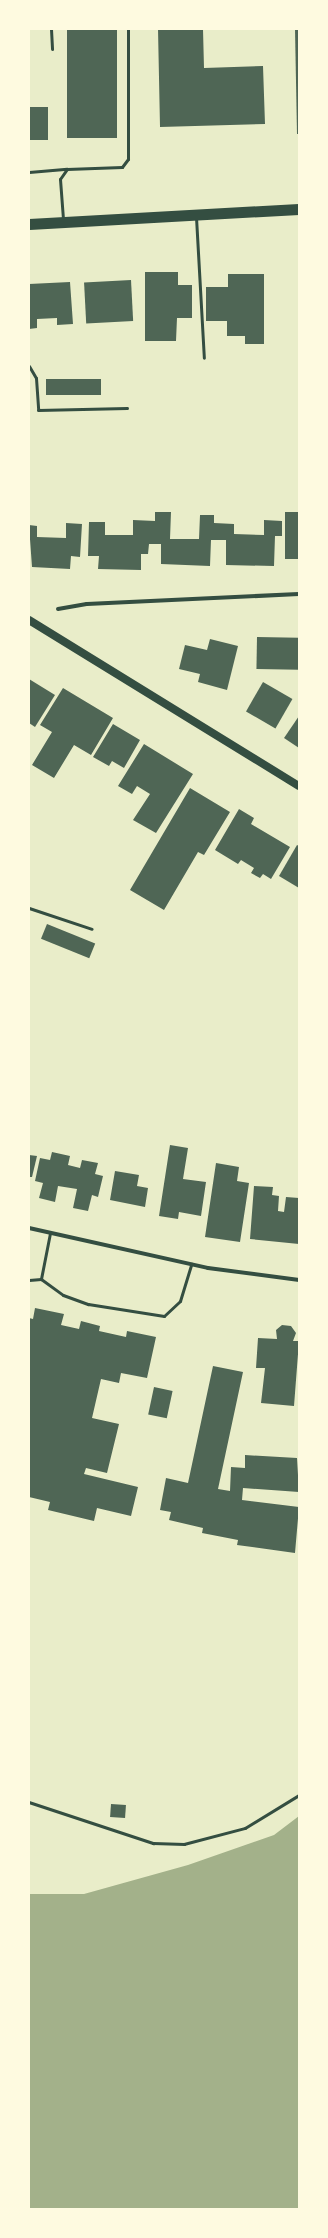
<!DOCTYPE html>
<style>
body{margin:0}
#map{position:relative;width:328px;height:2238px;overflow:hidden;background:#e9edc9;font-family:Barlow,sans-serif}
div>[style]{position:absolute}
[style*='--x']{left:calc(var(--x)*1px);top:calc(var(--y)*1px);width:calc(var(--w)*1px);rotate:calc(var(--a)*1deg)}
.water>*{inset:0;background:#a3b18a}
.building>*{inset:0;background:#4f6655;transform-origin:0 0}
.path>*{height:2.5px;margin:-1.25px;padding:0 1.25px;transform-origin:1.25px;border-radius:1.25px;background:#344e41}
.service>*{height:3px;margin:-1.5px;padding:0 1.5px;transform-origin:1.5px;border-radius:1.5px;background:#344e41}
.minor>*{height:4px;margin:-2px;padding:0 2px;transform-origin:2px;border-radius:2px;background:#344e41}
.secondary>*{height:8px;margin:-4px;padding:0 4px;transform-origin:4px;border-radius:4px;background:#344e41}
.trunk>*{height:11px;margin:-5.5px;padding:0 5.5px;transform-origin:5.5px;border-radius:5.5px;background:#344e41}
span{translate:-50% -50%;white-space:nowrap;text-align:center;line-height:1.15;-webkit-text-stroke:4px #fefae0;paint-order:stroke}
.frame{position:absolute;inset:0;border:30px solid #fefae0;pointer-events:none}
</style>
<div id="map">
<div class="water">
<i style="clip-path:polygon(299px 1816px,299px 2209px,29px 2209px,29px 1894px,84px 1894px,188px 1865px,274px 1835px)"></i>
</div>
<div class="building">
<i style="left:67px;top:29px;width:50px;height:109px"></i>
<i style="clip-path:polygon(158px 29px,203px 29px,204px 68px,263px 66px,265px 124px,160px 127px)"></i>
<i style="clip-path:polygon(295px 29px,299px 29px,299px 134px,297px 134px)"></i>
<i style="left:29px;top:107px;width:19px;height:33px"></i>
<i style="clip-path:polygon(145px 272px,178px 272px,178px 285px,192px 285px,192px 318px,177px 318px,176px 341px,145px 341px)"></i>
<i style="clip-path:polygon(228px 274px,264px 274px,264px 344px,245px 344px,245px 336px,227px 336px,227px 321px,206px 321px,206px 287px,228px 287px)"></i>
<i style="left:131px;top:280px;width:41px;height:47px;rotate:87deg"></i>
<i style="clip-path:polygon(70px 282px,73px 324px,57px 325px,57px 318px,37px 319px,37px 328px,29px 329px,29px 284px)"></i>
<i style="left:46px;top:379px;width:55px;height:16px"></i>
<i style="clip-path:polygon(155px 512px,171px 512px,170px 539px,199px 539px,200px 515px,214px 515px,214px 523px,234px 524px,234px 534px,264px 535px,264px 520px,282px 521px,282px 536px,275px 536px,274px 566px,226px 565px,226px 540px,211px 540px,210px 566px,161px 564px,161px 544px,149px 544px,148px 554px,141px 554px,141px 570px,98px 569px,99px 556px,88px 556px,89px 522px,105px 522px,105px 535px,133px 535px,133px 520px,155px 521px)"></i>
<i style="left:285px;top:512px;width:13px;height:47px"></i>
<i style="clip-path:polygon(66px 523px,82px 524px,80px 557px,71px 556px,70px 569px,32px 567px,29px 525px,37px 526px,37px 537px,66px 538px)"></i>
<i style="left:257px;top:637px;width:42px;height:32px;rotate:1deg"></i>
<i style="clip-path:polygon(210px 639px,238px 646px,227px 690px,198px 682px,200px 674px,179px 669px,185px 645px,207px 650px)"></i>
<i style="clip-path:polygon(29px 679px,55px 695px,35px 727px,29px 723px)"></i>
<i style="left:263px;top:682px;width:34px;height:34px;rotate:30deg"></i>
<i style="clip-path:polygon(63px 688px,113px 718px,91px 755px,74px 745px,54px 778px,32px 765px,52px 732px,40px 725px)"></i>
<i style="clip-path:polygon(299px 716px,299px 748px,284px 738px)"></i>
<i style="clip-path:polygon(113px 724px,140px 740px,124px 768px,112px 761px,109px 766px,93px 757px)"></i>
<i style="clip-path:polygon(144px 744px,193px 774px,156px 833px,133px 820px,150px 794px,137px 786px,132px 794px,118px 786px)"></i>
<i style="clip-path:polygon(190px 788px,230px 812px,204px 855px,198px 852px,164px 910px,130px 890px)"></i>
<i style="clip-path:polygon(239px 809px,254px 818px,251px 824px,290px 847px,271px 879px,263px 874px,260px 878px,251px 873px,254px 868px,241px 860px,238px 864px,215px 850px)"></i>
<i style="clip-path:polygon(297px 845px,299px 846px,299px 888px,279px 876px)"></i>
<i style="left:47px;top:924px;width:52px;height:16px;rotate:22deg"></i>
<i style="clip-path:polygon(170px 1145px,188px 1148px,183px 1179px,206px 1182px,201px 1216px,179px 1212px,178px 1219px,159px 1216px)"></i>
<i style="clip-path:polygon(52px 1152px,70px 1156px,68px 1165px,80px 1168px,82px 1160px,98px 1163px,95px 1174px,103px 1176px,98px 1197px,92px 1195px,88px 1211px,73px 1208px,77px 1189px,58px 1186px,55px 1202px,39px 1198px,43px 1183px,35px 1181px,40px 1158px,50px 1160px)"></i>
<i style="clip-path:polygon(29px 1155px,37px 1156px,32px 1177px,29px 1177px)"></i>
<i style="clip-path:polygon(216px 1163px,239px 1167px,237px 1181px,249px 1183px,240px 1242px,205px 1237px)"></i>
<i style="clip-path:polygon(115px 1171px,139px 1175px,137px 1186px,148px 1188px,145px 1207px,110px 1200px)"></i>
<i style="clip-path:polygon(254px 1186px,273px 1187px,272px 1195px,279px 1196px,278px 1211px,284px 1212px,286px 1197px,299px 1198px,299px 1244px,250px 1239px)"></i>
<i style="clip-path:polygon(35px 1308px,64px 1314px,61px 1325px,79px 1329px,81px 1321px,100px 1326px,99px 1331px,126px 1337px,127px 1331px,156px 1337px,147px 1378px,121px 1373px,119px 1383px,101px 1379px,92px 1418px,119px 1424px,107px 1473px,86px 1468px,84px 1474px,138px 1487px,131px 1516px,97px 1508px,94px 1521px,48px 1510px,50px 1502px,29px 1497px,29px 1318px,33px 1319px)"></i>
<i style="clip-path:polygon(282px 1325px,291px 1326px,296px 1333px,293px 1341px,299px 1341px,294px 1406px,261px 1403px,265px 1368px,256px 1368px,258px 1338px,277px 1339px,276px 1330px)"></i>
<i style="clip-path:polygon(213px 1366px,243px 1372px,218px 1489px,230px 1491px,231px 1467px,245px 1468px,245px 1455px,297px 1458px,299px 1492px,243px 1488px,242px 1500px,299px 1507px,295px 1553px,237px 1545px,238px 1540px,202px 1533px,203px 1528px,169px 1520px,171px 1512px,160px 1510px,166px 1478px,188px 1483px)"></i>
<i style="left:154px;top:1387px;width:19px;height:28px;rotate:12deg"></i>
<i style="left:111px;top:1804px;width:15px;height:13px;rotate:4deg"></i>
</div>
<div class="path">
<i style="--x:29;--y:1802;--w:131;--a:18.3"></i>
<i style="--x:153;--y:1843;--w:31;--a:2"></i>
<i style="--x:184;--y:1844;--w:63;--a:-14.7"></i>
<i style="--x:245;--y:1828;--w:63;--a:-31.4"></i>
</div>
<div class="service">
<i style="--x:51;--y:29;--w:20;--a:87"></i>
<i style="--x:29;--y:172;--w:38;--a:-5"></i>
<i style="--x:196;--y:217;--w:141;--a:86.8"></i>
<i style="--x:63;--y:219;--w:40;--a:-94.3"></i>
<i style="--x:60;--y:179;--w:12;--a:-55"></i>
<i style="--x:67;--y:169;--w:55;--a:-2.1"></i>
<i style="--x:122;--y:167;--w:10;--a:-53"></i>
<i style="--x:128;--y:159;--w:130;--a:-90"></i>
<i style="--x:29;--y:366;--w:14;--a:60"></i>
<i style="--x:36;--y:378;--w:32;--a:86"></i>
<i style="--x:38;--y:410;--w:89;--a:-1.3"></i>
<i style="--x:29;--y:908;--w:66;--a:18.4"></i>
<i style="--x:50;--y:1233;--w:47;--a:101.1"></i>
<i style="--x:41;--y:1279;--w:27;--a:36"></i>
<i style="--x:63;--y:1295;--w:27;--a:20"></i>
<i style="--x:88;--y:1304;--w:77;--a:9"></i>
<i style="--x:164;--y:1316;--w:22;--a:-43"></i>
<i style="--x:180;--y:1301;--w:39;--a:-73"></i>
<i style="--x:29;--y:1280;--w:12;--a:-5"></i>
</div>
<div class="minor">
<i style="--x:58;--y:609;--w:29;--a:-10"></i>
<i style="--x:87;--y:604;--w:212;--a:-2.7"></i>
<i style="--x:29;--y:1228;--w:183;--a:12.6"></i>
<i style="--x:208;--y:1268;--w:92;--a:7.5"></i>
</div>
<div class="secondary">
<i style="--x:29;--y:620;--w:317;--a:31.6"></i>
</div>
<div class="trunk">
<i style="--x:29;--y:224;--w:270;--a:-3.2"></i>
</div>
<div class="frame"></div>
</div>
